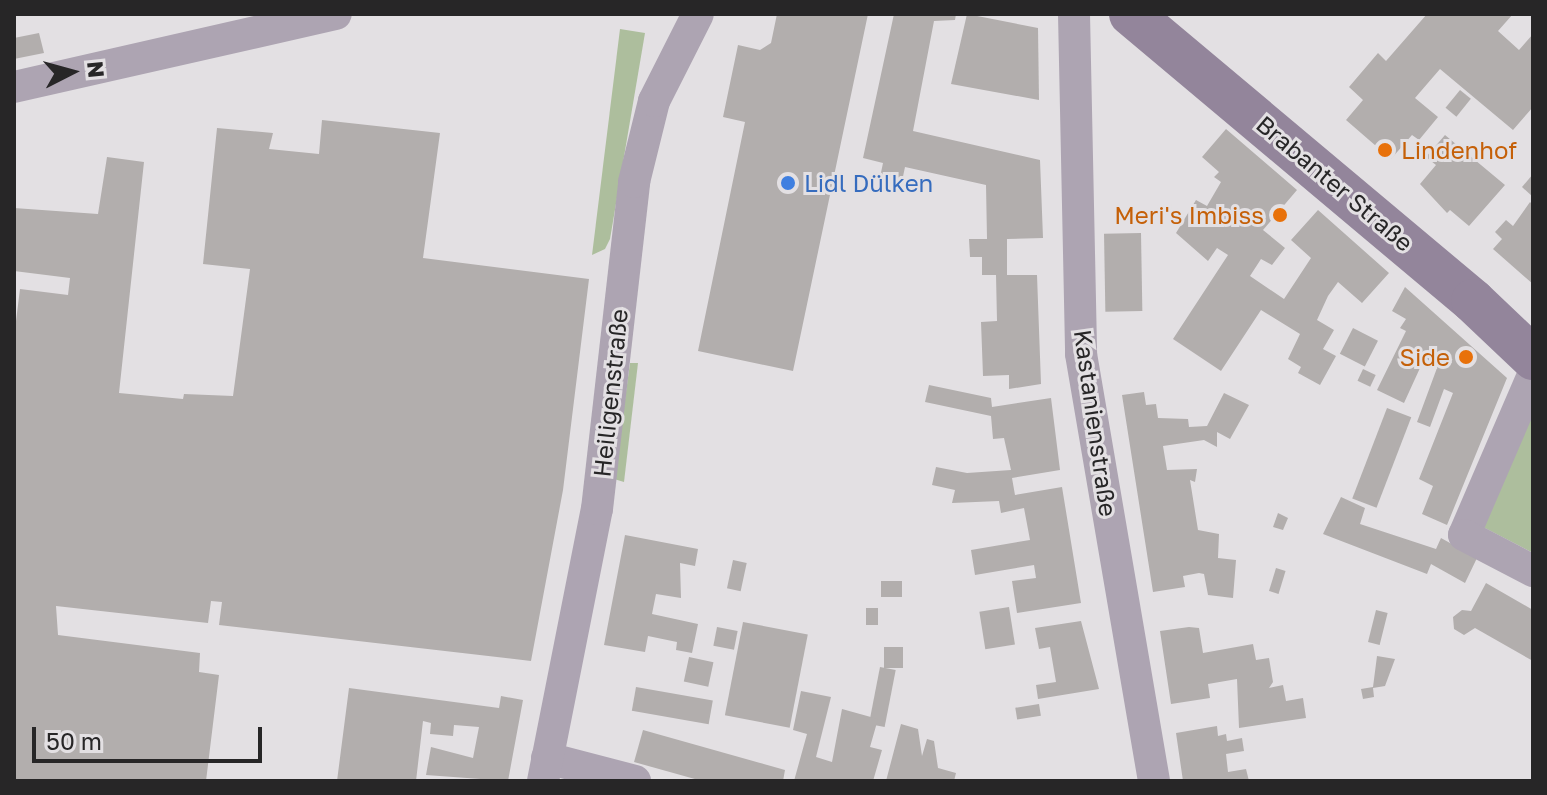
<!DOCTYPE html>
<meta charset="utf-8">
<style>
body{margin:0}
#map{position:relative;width:1547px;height:795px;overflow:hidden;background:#e3e0e3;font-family:"Golos Text",sans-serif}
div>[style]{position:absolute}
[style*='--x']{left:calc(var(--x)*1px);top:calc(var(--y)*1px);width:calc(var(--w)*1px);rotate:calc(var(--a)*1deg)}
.green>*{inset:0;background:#adbe9d}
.building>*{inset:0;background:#b2aead;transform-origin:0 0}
.minor>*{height:32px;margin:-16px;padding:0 16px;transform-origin:16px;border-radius:16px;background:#ada4b2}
.secondary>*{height:44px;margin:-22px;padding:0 22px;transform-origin:22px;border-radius:22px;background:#93859b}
.dots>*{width:22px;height:22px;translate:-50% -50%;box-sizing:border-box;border:4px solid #e3e0e3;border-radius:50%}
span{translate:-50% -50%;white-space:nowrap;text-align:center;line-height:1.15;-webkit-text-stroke:6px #e3e0e3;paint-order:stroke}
.food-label{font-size:24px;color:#c56008}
.left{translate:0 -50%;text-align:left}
.right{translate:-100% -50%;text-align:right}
.shop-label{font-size:24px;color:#366cbe}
.street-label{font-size:24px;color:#272627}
.frame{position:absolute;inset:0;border:16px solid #272627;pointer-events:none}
.north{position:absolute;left:32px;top:32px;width:80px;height:80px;-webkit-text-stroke:6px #e3e0e3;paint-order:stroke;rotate:84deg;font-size:22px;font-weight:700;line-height:32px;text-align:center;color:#272627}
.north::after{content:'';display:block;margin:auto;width:28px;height:36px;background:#272627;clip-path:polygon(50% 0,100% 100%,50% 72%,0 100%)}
.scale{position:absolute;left:32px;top:727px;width:230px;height:36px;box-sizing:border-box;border:4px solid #272627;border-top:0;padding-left:10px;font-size:24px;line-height:28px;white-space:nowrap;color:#272627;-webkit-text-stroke:6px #e3e0e3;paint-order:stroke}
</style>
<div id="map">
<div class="green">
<i style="clip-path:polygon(620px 29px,645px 33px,610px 239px,605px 249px,592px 255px)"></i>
<i style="clip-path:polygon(630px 363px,638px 363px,624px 482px,614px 479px)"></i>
<i style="clip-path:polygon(1533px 409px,1533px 553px,1483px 527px)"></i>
</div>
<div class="building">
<i style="clip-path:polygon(777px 14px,868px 14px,793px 371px,698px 351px,745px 122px,723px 117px,738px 45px,760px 50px,771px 43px)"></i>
<i style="clip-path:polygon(894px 14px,956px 14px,955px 20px,934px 21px,913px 131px,1040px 160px,1043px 238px,1007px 239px,1007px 275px,1037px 275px,1041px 384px,1009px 389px,1009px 375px,983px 376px,981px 322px,997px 321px,996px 275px,982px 275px,982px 257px,970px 257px,969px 239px,987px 239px,986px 185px,905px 167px,901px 186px,879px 182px,883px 163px,863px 158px)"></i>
<i style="clip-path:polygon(967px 14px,1038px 28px,1039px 100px,951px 84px)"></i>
<i style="clip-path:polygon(1427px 14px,1513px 14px,1498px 31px,1519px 50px,1533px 34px,1533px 107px,1513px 130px,1440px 69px,1415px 98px,1438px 117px,1419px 140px,1412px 135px,1391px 159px,1346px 120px,1363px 100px,1349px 87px,1378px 53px,1386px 61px)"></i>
<i style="clip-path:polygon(39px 33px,44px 53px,14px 59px,14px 38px)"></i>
<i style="left:1460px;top:90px;width:14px;height:23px;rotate:39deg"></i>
<i style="clip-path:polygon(322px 120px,440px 133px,423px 258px,589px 279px,563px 490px,531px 661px,219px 625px,222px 602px,211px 601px,208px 623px,56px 606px,58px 635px,200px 653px,199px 672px,219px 675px,206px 781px,14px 781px,14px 337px,20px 289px,68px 295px,70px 278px,14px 271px,14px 208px,98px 214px,107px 157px,144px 162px,119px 393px,183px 399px,184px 394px,233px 396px,250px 269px,203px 264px,217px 128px,273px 133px,269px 149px,319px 154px)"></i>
<i style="clip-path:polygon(1226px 129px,1297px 190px,1263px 230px,1285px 248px,1272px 265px,1261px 259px,1250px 276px,1284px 299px,1311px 258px,1291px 240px,1318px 210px,1389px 273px,1362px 303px,1338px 282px,1328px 296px,1317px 320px,1334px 330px,1323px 349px,1336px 356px,1320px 385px,1298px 373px,1301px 367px,1288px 359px,1300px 334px,1261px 310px,1221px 371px,1173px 339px,1228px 255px,1217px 248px,1208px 261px,1176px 233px,1196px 200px,1207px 206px,1221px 182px,1214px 177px,1219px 172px,1202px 157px)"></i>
<i style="clip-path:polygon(1445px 135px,1505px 185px,1469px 226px,1450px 210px,1447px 213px,1420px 184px,1436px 165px,1426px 157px)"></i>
<i style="clip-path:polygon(1533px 174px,1533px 197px,1522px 187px)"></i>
<i style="clip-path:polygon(1530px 202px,1533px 205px,1533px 284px,1493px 249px,1502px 239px,1495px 232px,1506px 220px,1513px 226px)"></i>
<i style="left:1141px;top:233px;width:78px;height:37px;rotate:89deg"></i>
<i style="clip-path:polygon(1405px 287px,1507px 378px,1447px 525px,1422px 514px,1433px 486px,1419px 479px,1453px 393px,1444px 389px,1430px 427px,1417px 422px,1437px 368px,1425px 357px,1404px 403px,1377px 390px,1406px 331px,1400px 328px,1406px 319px,1392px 311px)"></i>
<i style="left:1353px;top:328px;width:28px;height:29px;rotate:27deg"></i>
<i style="left:1363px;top:369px;width:14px;height:13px;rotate:25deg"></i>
<i style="clip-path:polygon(929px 385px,991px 398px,992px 407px,1051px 398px,1060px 470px,1012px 478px,1015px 495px,1062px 487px,1081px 603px,1017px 613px,1012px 581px,1036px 578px,1034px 565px,975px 575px,971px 550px,1030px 540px,1024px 508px,1001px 513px,999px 501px,952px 503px,955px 490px,932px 485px,936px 467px,967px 473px,1011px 470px,1004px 438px,993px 439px,991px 416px,925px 402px)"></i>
<i style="clip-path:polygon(1144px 392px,1146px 405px,1156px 404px,1158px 418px,1188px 419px,1189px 427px,1207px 426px,1224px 393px,1249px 405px,1230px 439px,1217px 432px,1217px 447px,1204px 440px,1163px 446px,1167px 470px,1197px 469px,1195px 482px,1190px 480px,1198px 530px,1219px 534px,1218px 558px,1236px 560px,1233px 598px,1208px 595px,1204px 574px,1199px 573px,1183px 576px,1185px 587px,1153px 592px,1122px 395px)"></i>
<i style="left:1387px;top:408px;width:26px;height:97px;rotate:21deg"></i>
<i style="clip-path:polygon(1341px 497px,1365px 508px,1360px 524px,1436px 549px,1441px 538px,1477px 558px,1465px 583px,1431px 564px,1427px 574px,1323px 534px)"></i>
<i style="clip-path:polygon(1278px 513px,1288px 518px,1283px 530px,1273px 527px)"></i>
<i style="clip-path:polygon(625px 535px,698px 549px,695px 566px,680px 563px,681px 598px,656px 594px,652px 614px,698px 624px,692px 653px,676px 650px,677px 642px,648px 636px,645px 652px,604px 645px)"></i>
<i style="left:733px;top:560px;width:14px;height:29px;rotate:12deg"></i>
<i style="left:1276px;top:568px;width:10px;height:24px;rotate:17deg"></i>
<i style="left:881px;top:581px;width:21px;height:16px"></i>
<i style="clip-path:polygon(1486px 583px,1533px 610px,1533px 661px,1475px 628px,1464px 635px,1454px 629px,1453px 617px,1462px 610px,1471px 611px)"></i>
<i style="left:1009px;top:607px;width:38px;height:30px;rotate:81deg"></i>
<i style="left:866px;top:608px;width:12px;height:17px"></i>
<i style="left:1376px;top:610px;width:12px;height:33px;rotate:14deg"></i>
<i style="clip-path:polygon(1081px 621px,1099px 689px,1038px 699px,1036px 685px,1056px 682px,1050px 647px,1039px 649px,1035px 628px)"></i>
<i style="left:743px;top:622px;width:66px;height:95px;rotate:11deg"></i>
<i style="left:717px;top:627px;width:21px;height:19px;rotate:11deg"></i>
<i style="clip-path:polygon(1189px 627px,1199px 628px,1203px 653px,1253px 644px,1256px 660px,1269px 658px,1273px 682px,1269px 688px,1283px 685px,1286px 701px,1303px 698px,1306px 718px,1239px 728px,1237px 679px,1208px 684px,1210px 698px,1171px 704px,1160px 631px)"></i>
<i style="left:884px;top:647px;width:19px;height:21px"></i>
<i style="clip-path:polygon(1377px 656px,1395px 659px,1385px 686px,1373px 688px,1374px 697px,1363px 699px,1361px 689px,1373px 687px)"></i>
<i style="left:689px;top:657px;width:25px;height:25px;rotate:12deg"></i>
<i style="left:880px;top:667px;width:16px;height:58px;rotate:11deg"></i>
<i style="left:636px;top:687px;width:78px;height:24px;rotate:10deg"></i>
<i style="clip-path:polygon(349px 688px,499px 708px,501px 696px,523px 700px,508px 781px,426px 775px,431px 747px,473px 758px,479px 727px,454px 725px,453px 736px,430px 734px,431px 723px,423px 721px,416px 781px,337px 781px)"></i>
<i style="clip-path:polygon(801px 691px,831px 697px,816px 757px,832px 762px,842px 709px,878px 719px,870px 747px,882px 750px,873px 781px,794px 781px,807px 734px,793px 730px)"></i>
<i style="left:1039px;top:704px;width:12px;height:24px;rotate:81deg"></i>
<i style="clip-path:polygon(901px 724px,918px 729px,922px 756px,927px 739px,934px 741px,938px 768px,956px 773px,954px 781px,886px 781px)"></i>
<i style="clip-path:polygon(1217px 726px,1218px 736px,1226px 734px,1227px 741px,1242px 738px,1244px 751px,1226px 754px,1228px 772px,1246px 769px,1249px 781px,1183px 781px,1176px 733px)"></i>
<i style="clip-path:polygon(643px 730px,785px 770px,783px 781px,702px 781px,634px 762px)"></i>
</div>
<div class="minor">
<i style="--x:1074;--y:14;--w:340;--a:88.8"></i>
<i style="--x:1081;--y:354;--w:433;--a:80.3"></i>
<i style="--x:14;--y:87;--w:330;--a:-12.8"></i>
<i style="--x:1533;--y:375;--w:174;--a:113.3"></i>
<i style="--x:1464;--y:535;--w:78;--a:27.6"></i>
<i style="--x:547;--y:758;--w:91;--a:14.6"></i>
<i style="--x:543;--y:781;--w:277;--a:-78.8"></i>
<i style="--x:597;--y:509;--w:329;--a:-83.5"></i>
<i style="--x:634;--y:182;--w:83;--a:-76.1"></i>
<i style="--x:654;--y:101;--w:97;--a:-63.2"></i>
</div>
<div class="secondary">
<i style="--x:1131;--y:14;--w:446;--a:40"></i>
<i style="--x:1473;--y:301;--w:83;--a:43.5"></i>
</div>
<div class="dots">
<i style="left:1385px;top:150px;background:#e8710a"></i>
<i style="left:788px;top:183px;background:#3f7fe0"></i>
<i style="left:1280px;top:215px;background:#e8710a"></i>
<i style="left:1466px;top:357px;background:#e8710a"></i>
</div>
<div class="food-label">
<span class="left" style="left:1401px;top:150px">Lindenhof</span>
<span class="right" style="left:1264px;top:215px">Meri's Imbiss</span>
<span class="right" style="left:1450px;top:357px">Side</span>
</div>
<div class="shop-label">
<span class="left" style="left:804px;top:183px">Lidl Dülken</span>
</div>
<div class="street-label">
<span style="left:1335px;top:183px;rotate:40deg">Brabanter Straße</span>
<span style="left:610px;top:393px;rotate:-84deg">Heiligenstraße</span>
<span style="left:1096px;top:423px;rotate:82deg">Kastanienstraße</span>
</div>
<div class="frame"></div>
<div class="north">N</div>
<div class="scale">50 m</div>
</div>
